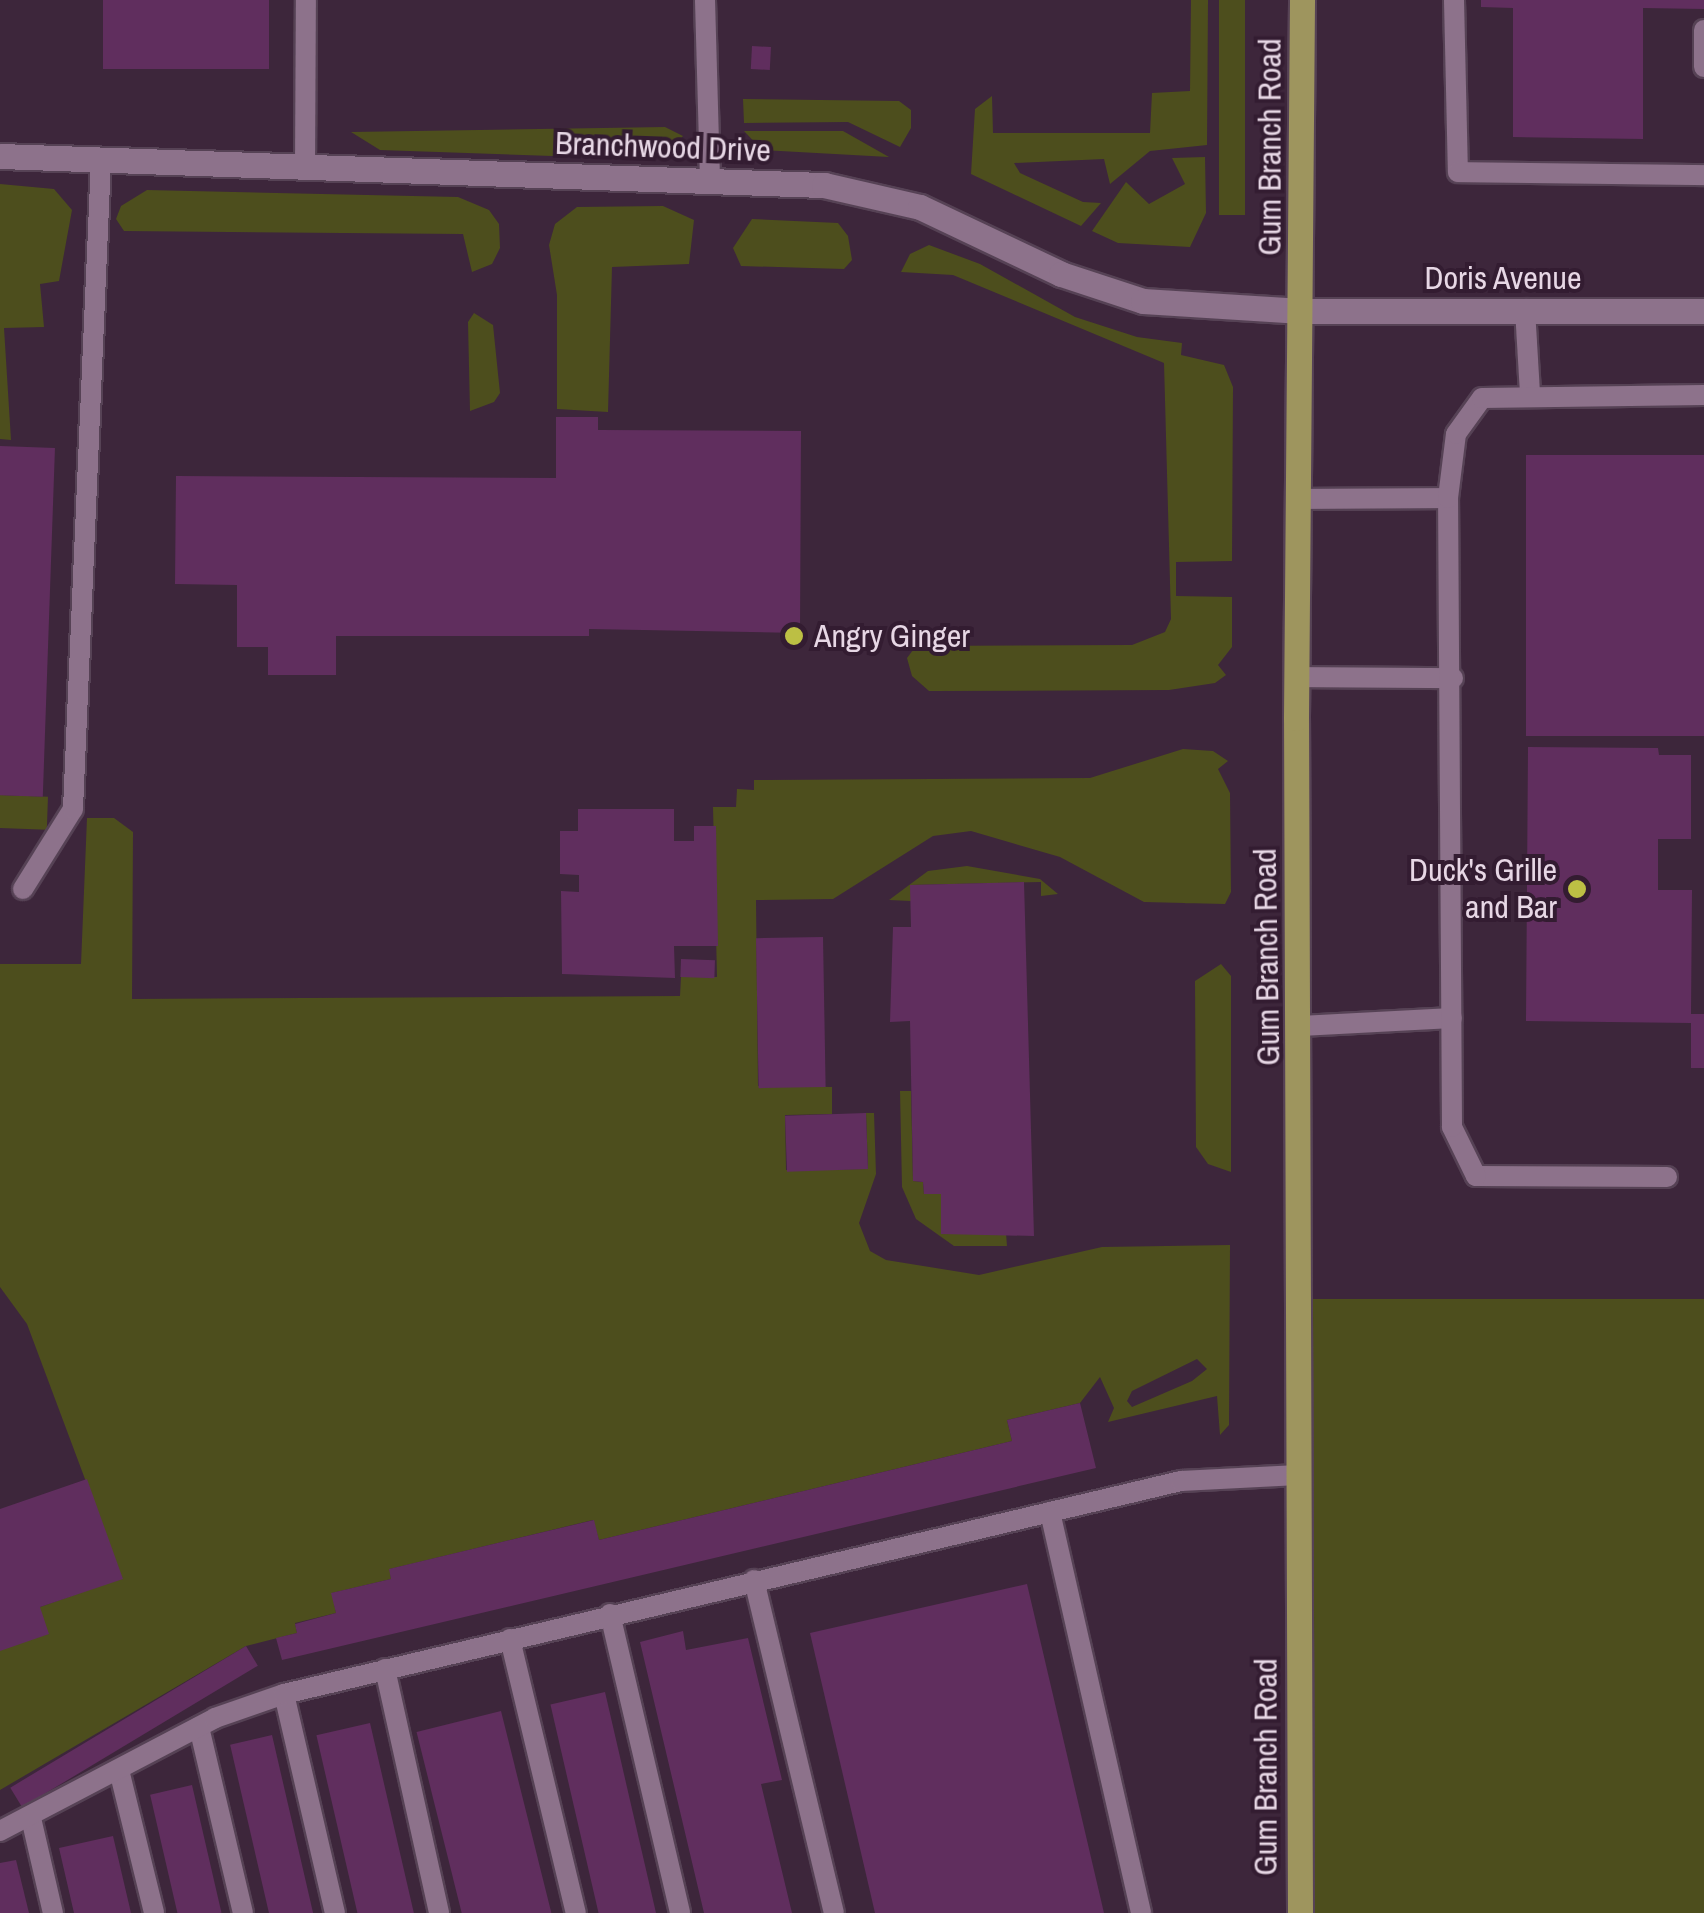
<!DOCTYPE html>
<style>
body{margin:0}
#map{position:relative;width:1704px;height:1913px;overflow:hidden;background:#3d263b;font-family:"Archivo Narrow",sans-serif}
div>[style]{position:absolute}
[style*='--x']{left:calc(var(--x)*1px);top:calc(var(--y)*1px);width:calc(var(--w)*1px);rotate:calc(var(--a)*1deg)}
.green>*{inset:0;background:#4d4e1d;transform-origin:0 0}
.building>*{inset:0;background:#602e5e;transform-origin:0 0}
.roads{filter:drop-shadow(2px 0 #564255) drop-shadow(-2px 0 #564255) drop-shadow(0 2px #564255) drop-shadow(0 -2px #564255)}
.service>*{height:20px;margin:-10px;padding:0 10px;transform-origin:10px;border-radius:10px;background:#8d728b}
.minor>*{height:25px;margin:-12.5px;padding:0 12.5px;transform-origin:12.5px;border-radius:12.5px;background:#8d728b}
.tertiary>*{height:25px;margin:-12.5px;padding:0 12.5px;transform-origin:12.5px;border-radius:12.5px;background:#8d728b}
.primary>*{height:25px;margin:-12.5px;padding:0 12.5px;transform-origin:12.5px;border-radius:12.5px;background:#9e955e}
.dots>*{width:28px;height:28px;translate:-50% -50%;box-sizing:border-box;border:5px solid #331c31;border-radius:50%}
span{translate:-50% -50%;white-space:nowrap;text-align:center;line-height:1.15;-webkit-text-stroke:8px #331c31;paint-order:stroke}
.street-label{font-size:32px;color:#e7d7e5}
.poi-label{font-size:32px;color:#e7d7e5}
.left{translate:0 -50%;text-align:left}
.right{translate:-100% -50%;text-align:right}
</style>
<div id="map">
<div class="green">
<i style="clip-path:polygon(1191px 0,1208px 0,1207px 145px,1150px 151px,1110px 184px,1104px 159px,1014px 163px,1020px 173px,1083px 202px,1101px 203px,1081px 226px,971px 174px,975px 109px,992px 96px,993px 133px,1150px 133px,1152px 93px,1190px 91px)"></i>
<i style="left:1219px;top:0;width:26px;height:215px"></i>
<i style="clip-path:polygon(743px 99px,899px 101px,911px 110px,911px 128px,900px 147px,848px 122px,744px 123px)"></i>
<i style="clip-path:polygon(665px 127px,683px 136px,670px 151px,641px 159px,380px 150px,351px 132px)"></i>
<i style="clip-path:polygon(744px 131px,843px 131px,889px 157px,762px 150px)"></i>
<i style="clip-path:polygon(1205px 157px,1206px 213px,1190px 247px,1118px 243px,1092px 231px,1126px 182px,1149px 204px,1185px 184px,1172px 158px)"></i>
<i style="clip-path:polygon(0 184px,54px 189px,72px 210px,59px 281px,40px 284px,44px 327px,4px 328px,11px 440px,0 439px)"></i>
<i style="clip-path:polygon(147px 190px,458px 197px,489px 210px,499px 224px,500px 248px,492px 264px,472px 272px,463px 234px,124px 231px,116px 219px,121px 206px)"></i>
<i style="clip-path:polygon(663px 206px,694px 220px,689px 264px,612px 267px,608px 412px,557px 409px,557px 295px,549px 245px,555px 224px,577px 207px)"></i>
<i style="clip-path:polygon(752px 219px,838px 223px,848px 236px,852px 260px,844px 269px,741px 266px,733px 248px)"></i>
<i style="clip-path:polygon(929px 245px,980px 264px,1075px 317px,1137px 337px,1182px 343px,1181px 355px,1224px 365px,1233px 387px,1232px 561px,1176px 562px,1176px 596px,1232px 597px,1232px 647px,1218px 665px,1226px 675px,1215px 683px,1169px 690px,929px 691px,912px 676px,907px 658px,916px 646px,1132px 645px,1165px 632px,1171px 619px,1164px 363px,953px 275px,901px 272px,910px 254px)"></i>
<i style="clip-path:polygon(474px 313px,493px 325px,500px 393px,494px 402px,470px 411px,468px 322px)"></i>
<i style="clip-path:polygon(evenodd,1183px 749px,1213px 751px,1228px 761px,1218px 769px,1230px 793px,1231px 892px,1225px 904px,1144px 902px,1060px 857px,971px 831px,933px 836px,833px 899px,756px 900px,758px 1086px,832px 1087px,832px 1114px,785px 1115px,786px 1170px,868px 1169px,866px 1113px,874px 1113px,876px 1174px,859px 1223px,870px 1251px,886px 1260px,979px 1275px,1102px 1247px,1230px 1245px,1229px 1425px,1220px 1435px,1217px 1396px,1108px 1422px,1114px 1408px,1100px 1377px,1080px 1403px,1007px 1420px,1012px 1441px,599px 1540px,593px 1520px,390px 1569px,391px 1579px,332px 1593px,336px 1613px,295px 1623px,297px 1633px,246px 1646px,0 1790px,0 1650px,40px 1607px,122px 1578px,27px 1324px,0 1287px,0 964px,81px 964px,87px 818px,114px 818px,133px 832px,132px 999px,680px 996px,681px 977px,717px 977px,713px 807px,736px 807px,737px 789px,754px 790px,754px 780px,1090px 778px,1183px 749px,1197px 1359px,1207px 1369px,1192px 1381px,1132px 1407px,1127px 1401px,1132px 1391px,1197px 1359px)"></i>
<i style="left:0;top:795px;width:48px;height:33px;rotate:2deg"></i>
<i style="clip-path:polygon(967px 866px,1040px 879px,1058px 894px,1041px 896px,1041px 882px,911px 885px,911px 901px,889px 900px,928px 871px)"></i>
<i style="clip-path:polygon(1221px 964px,1231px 976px,1231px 1172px,1208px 1164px,1196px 1147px,1195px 981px)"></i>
<i style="clip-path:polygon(900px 1091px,911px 1091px,913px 1181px,923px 1182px,924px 1194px,941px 1194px,941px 1233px,1006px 1233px,1007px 1246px,954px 1246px,916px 1219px,902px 1187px)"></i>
<i style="left:1704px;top:1299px;width:614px;height:405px;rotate:90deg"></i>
</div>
<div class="building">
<i style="left:103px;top:0;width:166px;height:69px"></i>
<i style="clip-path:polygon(1481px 0,1704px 0,1704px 9px,1643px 8px,1643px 139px,1513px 137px,1513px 8px,1481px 7px)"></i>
<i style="left:752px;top:46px;width:19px;height:23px;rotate:3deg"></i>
<i style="clip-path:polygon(556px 417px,598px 417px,598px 430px,801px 431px,800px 633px,589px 629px,589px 636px,336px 636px,336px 675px,268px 675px,268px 647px,237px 647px,237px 585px,175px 584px,176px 476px,556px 478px)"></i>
<i style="left:0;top:446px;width:55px;height:349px;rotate:2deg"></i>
<i style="left:1526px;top:455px;width:178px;height:281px"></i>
<i style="clip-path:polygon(1528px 747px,1658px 748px,1659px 755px,1691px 755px,1691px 839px,1658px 839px,1658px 890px,1692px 890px,1691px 1014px,1704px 1014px,1704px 1068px,1691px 1068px,1691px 1023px,1526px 1021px)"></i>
<i style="clip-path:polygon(578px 809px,674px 809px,674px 841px,694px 841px,694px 826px,716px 826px,718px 946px,674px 946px,675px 978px,562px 974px,561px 891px,579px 892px,579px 875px,560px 874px,560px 831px,578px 831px)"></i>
<i style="clip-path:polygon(1024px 882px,1034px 1236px,941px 1234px,941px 1194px,924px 1194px,923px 1182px,913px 1181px,910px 1021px,890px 1022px,893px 927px,911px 927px,910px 885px)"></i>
<i style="left:823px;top:937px;width:150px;height:67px;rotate:89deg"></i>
<i style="left:681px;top:959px;width:34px;height:18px;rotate:2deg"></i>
<i style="left:866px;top:1113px;width:56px;height:81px;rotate:88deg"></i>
<i style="clip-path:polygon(1080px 1403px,1096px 1468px,282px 1660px,276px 1638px,297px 1633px,295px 1624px,336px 1613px,331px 1593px,391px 1579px,389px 1569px,594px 1520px,599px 1540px,1012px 1441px,1007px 1420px)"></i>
<i style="clip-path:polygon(87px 1479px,123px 1579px,40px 1607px,49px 1634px,0 1651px,0 1509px)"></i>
<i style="clip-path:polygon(1027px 1584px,1104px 1913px,875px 1913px,810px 1633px)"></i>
<i style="clip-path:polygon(683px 1631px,686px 1650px,748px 1638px,782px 1780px,761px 1784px,792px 1913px,704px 1913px,640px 1642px)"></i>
<i style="left:246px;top:1646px;width:23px;height:275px;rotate:59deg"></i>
<i style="left:605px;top:1692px;width:227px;height:56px;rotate:77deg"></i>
<i style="left:501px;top:1711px;width:208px;height:87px;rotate:76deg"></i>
<i style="left:370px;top:1723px;width:195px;height:55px;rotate:77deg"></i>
<i style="left:272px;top:1735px;width:183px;height:43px;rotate:77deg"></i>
<i style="left:192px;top:1785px;width:131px;height:43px;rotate:77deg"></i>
<i style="clip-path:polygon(113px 1836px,131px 1913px,74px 1913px,59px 1848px)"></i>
<i style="clip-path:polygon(16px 1860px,29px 1913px,0 1913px,0 1863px)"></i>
</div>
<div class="roads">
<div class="service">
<i style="--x:705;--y:0;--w:181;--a:88.4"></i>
<i style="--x:1454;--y:0;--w:172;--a:88.7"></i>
<i style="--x:1458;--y:172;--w:246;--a:0.7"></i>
<i style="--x:1704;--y:30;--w:37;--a:90"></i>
<i style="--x:305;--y:169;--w:169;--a:-89.7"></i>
<i style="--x:1525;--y:309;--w:85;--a:86.6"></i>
<i style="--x:1301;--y:499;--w:147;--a:-0.4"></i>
<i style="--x:1297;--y:677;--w:156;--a:0.4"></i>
<i style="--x:23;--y:889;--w:94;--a:-58"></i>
<i style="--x:73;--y:809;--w:649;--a:-87.53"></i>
<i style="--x:1301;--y:1026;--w:151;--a:-3"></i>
<i style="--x:1667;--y:1177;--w:191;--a:-179.7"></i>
<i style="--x:1476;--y:1176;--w:55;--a:-116.1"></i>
<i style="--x:1452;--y:1127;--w:629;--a:-90.36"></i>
<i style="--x:1448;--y:498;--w:64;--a:-82.9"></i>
<i style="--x:1456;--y:434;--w:44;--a:-54.2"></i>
<i style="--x:1482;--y:398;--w:222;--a:-0.8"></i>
<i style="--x:1050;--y:1512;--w:411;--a:77.2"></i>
<i style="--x:754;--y:1580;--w:342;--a:76.5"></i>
<i style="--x:610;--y:1614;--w:307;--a:76.8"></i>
<i style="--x:510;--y:1639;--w:282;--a:76.5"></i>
<i style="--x:385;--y:1669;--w:250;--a:77.5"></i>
<i style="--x:284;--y:1694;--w:225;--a:76.9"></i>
<i style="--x:199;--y:1727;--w:191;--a:76.7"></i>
<i style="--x:119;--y:1770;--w:147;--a:76.2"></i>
<i style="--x:31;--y:1818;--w:98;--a:77"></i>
<i style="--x:0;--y:1831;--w:243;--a:-27.7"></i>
<i style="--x:215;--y:1718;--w:73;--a:-19.2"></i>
<i style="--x:284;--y:1694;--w:922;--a:-13.36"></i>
<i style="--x:1181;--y:1481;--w:117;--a:-2.9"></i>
</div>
<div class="minor">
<i style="--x:0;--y:156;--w:825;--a:2.02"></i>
<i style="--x:824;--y:185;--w:98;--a:12.9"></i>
<i style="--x:920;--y:207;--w:156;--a:25.4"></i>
<i style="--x:1061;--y:274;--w:86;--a:18.2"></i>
<i style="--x:1143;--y:301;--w:159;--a:3.6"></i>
</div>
<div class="tertiary">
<i style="--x:1302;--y:311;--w:402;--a:0"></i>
</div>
<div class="primary">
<i style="--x:1300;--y:1913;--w:1195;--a:-90.19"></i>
<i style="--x:1296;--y:718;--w:718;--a:-89.52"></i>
</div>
</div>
<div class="dots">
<i style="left:794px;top:636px;background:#bcbf44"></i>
<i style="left:1577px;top:889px;background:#bcbf44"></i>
</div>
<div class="street-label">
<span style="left:663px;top:147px;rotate:2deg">Branchwood Drive</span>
<span style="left:1270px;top:147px;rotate:-90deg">Gum Branch Road</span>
<span style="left:1503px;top:278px">Doris Avenue</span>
<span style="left:1267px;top:957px;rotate:-91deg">Gum Branch Road</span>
<span style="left:1266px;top:1767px;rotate:-90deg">Gum Branch Road</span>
</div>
<div class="poi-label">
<span class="left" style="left:814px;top:636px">Angry Ginger</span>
<span class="right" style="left:1557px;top:889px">Duck's Grille<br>and Bar</span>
</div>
</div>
